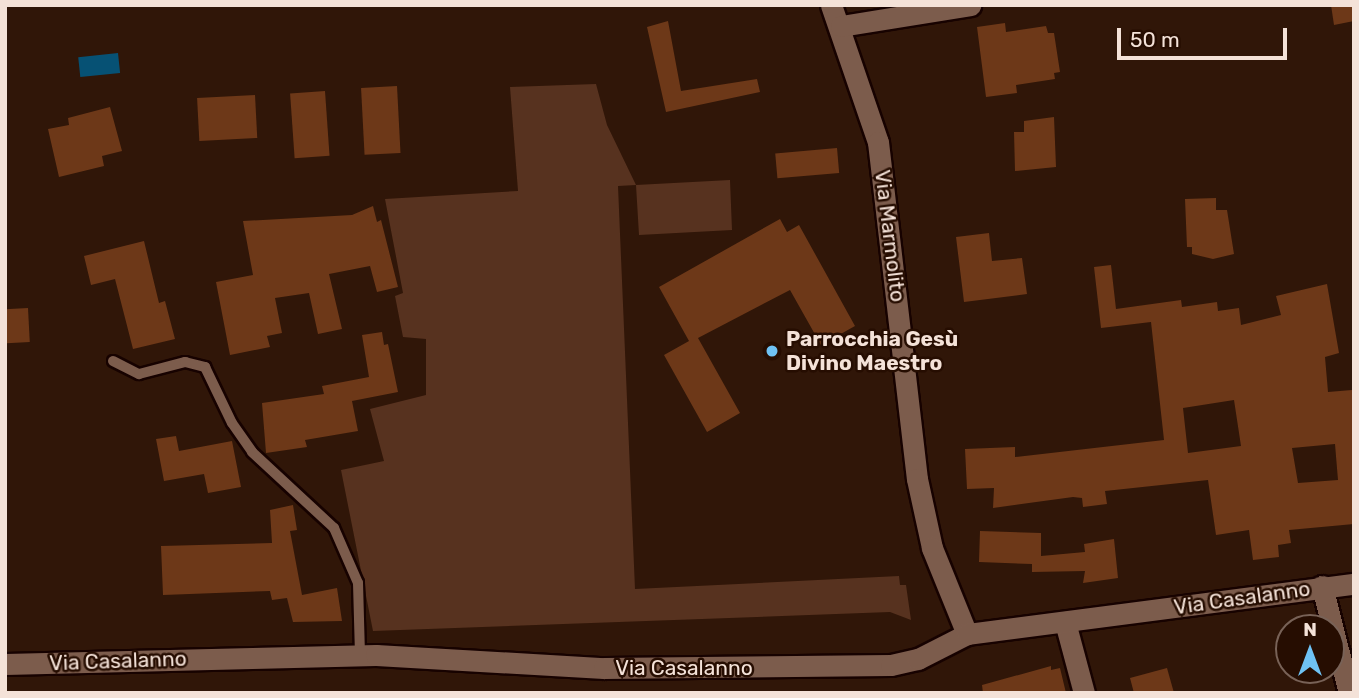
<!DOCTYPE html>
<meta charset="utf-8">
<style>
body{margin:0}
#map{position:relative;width:1359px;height:698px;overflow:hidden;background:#301608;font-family:Rubik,sans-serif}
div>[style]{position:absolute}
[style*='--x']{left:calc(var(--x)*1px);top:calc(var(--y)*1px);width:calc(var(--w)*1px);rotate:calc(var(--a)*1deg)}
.green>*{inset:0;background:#57321f}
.water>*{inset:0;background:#065174;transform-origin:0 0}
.building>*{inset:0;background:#6d3818;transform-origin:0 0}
.roads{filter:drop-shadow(2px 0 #170200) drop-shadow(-2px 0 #170200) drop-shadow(0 2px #170200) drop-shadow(0 -2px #170200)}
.lane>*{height:10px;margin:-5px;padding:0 5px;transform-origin:5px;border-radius:5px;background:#7c5c4c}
.street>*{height:21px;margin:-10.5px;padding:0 10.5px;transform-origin:10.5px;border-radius:10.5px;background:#7c5c4c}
.dots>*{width:19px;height:19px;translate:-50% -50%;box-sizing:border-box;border:4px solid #260d01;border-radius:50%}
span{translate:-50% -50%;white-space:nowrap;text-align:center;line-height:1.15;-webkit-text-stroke:5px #260d01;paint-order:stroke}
.street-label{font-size:21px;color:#f4e2d8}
.poi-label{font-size:21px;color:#f4e2d8;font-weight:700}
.left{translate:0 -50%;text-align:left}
.frame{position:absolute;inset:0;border:7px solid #f4e2d8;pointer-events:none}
.north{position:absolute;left:1275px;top:614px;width:70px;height:70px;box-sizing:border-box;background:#260d01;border:2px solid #786257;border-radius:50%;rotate:0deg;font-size:19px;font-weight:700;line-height:28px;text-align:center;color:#f4e2d8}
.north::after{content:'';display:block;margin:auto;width:24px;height:32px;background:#6fc2f4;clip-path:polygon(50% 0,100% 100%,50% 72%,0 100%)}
.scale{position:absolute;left:1117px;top:28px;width:170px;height:32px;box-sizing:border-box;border:4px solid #f4e2d8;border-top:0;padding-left:9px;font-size:21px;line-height:24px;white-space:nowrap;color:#f4e2d8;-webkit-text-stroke:5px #260d01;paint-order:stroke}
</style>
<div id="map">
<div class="green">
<i style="clip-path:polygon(596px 84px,607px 125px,636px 185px,730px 180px,732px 230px,639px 235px,636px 185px,618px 186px,635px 589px,899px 576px,900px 585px,906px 585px,911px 620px,890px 612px,373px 631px,341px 470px,384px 461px,370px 409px,426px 395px,426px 339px,403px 337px,395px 296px,403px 293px,385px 199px,518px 191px,510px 87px)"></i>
</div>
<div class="water">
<i style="left:118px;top:53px;width:20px;height:40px;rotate:84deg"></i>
</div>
<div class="building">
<i style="clip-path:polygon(1331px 5px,1354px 5px,1354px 21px,1334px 25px)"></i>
<i style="clip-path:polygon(668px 21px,681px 91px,757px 79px,760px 92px,666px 112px,647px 27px)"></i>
<i style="clip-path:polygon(1005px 23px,1006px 32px,1046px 26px,1048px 33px,1054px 33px,1060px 72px,1054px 73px,1055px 79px,1016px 85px,1017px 93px,986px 97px,977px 27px)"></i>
<i style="left:397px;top:86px;width:67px;height:36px;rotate:87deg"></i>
<i style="left:325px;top:91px;width:65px;height:35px;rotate:86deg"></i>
<i style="left:255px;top:95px;width:43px;height:58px;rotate:87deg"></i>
<i style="clip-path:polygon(110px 107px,122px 151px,102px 156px,104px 166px,59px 177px,48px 129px,69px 125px,68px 118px)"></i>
<i style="clip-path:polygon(1054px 117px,1056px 167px,1015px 171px,1014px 132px,1024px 132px,1024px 121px)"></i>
<i style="left:837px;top:148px;width:25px;height:62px;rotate:85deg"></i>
<i style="clip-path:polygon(1216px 198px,1216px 210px,1227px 210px,1234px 254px,1213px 259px,1192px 254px,1192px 247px,1187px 247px,1185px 199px)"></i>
<i style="clip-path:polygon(373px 206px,377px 222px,381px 220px,398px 287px,377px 292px,370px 266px,329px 274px,342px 329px,318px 334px,309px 293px,275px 298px,282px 333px,267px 336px,270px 347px,230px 355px,216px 282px,253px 275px,243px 221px,352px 215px)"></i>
<i style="clip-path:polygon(780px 219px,787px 232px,799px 225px,855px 326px,821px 345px,790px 290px,698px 338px,740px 413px,707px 432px,664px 355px,689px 341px,659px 287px)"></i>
<i style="clip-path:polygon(989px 233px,992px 261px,1022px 258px,1027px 294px,964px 302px,956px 237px)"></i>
<i style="clip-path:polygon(144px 241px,159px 303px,165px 301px,175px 339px,133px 349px,115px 279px,91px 285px,84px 256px)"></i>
<i style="clip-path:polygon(evenodd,1111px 265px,1116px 309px,1181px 300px,1182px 307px,1217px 302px,1218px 311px,1239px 308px,1241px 325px,1281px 315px,1276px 296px,1327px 284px,1339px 353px,1325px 357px,1328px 392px,1352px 390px,1354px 524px,1289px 530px,1291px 543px,1278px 545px,1279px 557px,1253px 560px,1249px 530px,1216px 535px,1208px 480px,1105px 491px,1107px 504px,1083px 507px,1082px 498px,1073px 497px,993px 508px,994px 488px,967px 489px,965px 449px,1015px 447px,1015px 457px,1164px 440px,1151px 322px,1101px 328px,1094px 267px,1111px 265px,1234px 400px,1241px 446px,1188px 453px,1183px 408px,1234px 400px,1111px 265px,1335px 444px,1338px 480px,1298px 483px,1292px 448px,1335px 444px)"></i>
<i style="left:28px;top:308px;width:34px;height:23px;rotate:87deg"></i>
<i style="clip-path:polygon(382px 332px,384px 345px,388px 344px,398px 392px,352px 401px,358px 431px,305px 440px,307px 447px,266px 453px,262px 403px,324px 394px,322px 386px,369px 377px,362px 335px)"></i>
<i style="clip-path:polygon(176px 436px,179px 451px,232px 441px,241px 487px,208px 493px,204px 474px,164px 481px,156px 439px)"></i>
<i style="clip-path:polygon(293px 505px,297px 530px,290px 531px,302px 595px,337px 588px,342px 621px,293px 622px,287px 598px,272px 600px,270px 591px,163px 595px,161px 546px,272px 543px,270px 510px)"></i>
<i style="clip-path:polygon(980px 531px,1041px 533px,1041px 556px,1085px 552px,1084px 544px,1114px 539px,1118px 578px,1083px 583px,1085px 571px,1032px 572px,1032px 564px,979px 562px)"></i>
<i style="clip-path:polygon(1051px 666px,1051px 670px,1060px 668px,1066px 693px,983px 693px,982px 685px)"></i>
<i style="clip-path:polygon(1167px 668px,1174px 693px,1134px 693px,1130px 678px)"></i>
</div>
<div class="roads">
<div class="lane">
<i style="--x:113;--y:361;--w:29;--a:27"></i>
<i style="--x:139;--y:374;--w:48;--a:-14.6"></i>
<i style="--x:185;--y:362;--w:21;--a:14"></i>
<i style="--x:205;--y:367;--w:62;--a:64.3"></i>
<i style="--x:232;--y:423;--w:35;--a:55"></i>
<i style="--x:252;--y:452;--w:112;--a:42.8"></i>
<i style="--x:334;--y:528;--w:60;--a:66.4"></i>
<i style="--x:358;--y:583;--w:72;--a:88.4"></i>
</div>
<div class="street">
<i style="--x:831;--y:5;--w:145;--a:71.1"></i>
<i style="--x:878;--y:142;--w:339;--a:83.4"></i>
<i style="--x:917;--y:479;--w:71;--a:77.7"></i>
<i style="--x:932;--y:548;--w:93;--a:67.9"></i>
<i style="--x:841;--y:26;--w:131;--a:-9.2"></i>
<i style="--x:1322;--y:586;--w:110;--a:75.8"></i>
<i style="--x:1065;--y:622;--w:73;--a:75"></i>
<i style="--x:5;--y:664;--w:371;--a:-1.4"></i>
<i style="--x:376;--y:655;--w:228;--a:3.3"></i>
<i style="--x:604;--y:668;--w:287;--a:-0.6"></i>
<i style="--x:891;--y:665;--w:28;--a:-13"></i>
<i style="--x:918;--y:659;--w:55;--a:-27"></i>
<i style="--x:967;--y:634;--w:390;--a:-7.4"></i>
</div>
</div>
<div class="dots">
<i style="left:772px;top:351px;background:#6fc2f4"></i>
</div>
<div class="street-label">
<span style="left:890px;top:236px;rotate:83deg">Via Marmolito</span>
<span style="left:1242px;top:598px;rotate:-8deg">Via Casalanno</span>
<span style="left:118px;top:661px;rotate:-2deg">Via Casalanno</span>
<span style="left:684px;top:668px">Via Casalanno</span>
</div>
<div class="poi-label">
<span class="left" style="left:786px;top:351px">Parrocchia Gesù<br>Divino Maestro</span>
</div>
<div class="frame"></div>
<div class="north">N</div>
<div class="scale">50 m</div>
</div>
